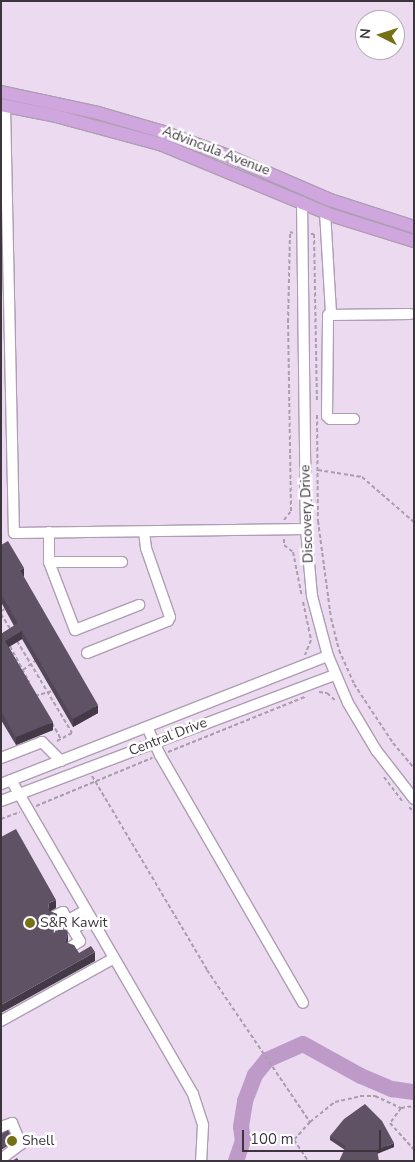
<!DOCTYPE html>
<style>
body{margin:0}
#map{position:relative;width:415px;height:1162px;overflow:hidden;background:#ebdaf0;font-family:"Nunito Sans",sans-serif}
div>[style]{position:absolute}
[style*='--x']{left:calc(var(--x)*1px);top:calc(var(--y)*1px);width:calc(var(--w)*1px);rotate:calc(var(--a)*1deg)}
.river>*{height:16px;margin:-8px;padding:0 8px;transform-origin:8px;border-radius:8px;background:#bd9ac8}
.path>*{height:2px;margin-top:-1px;transform-origin:0;background:repeating-linear-gradient(90deg,#aa9dae 0 4px,transparent 0 6.5px)}
.roads{filter:drop-shadow(1px 0 #ae9eb3) drop-shadow(-1px 0 #ae9eb3) drop-shadow(0 1px #ae9eb3) drop-shadow(0 -1px #ae9eb3)}
.minor>*{height:10px;margin:-5px;padding:0 5px;transform-origin:5px;border-radius:5px;background:#fff}
.major>*{height:12px;margin:-6px;padding:0 6px;transform-origin:6px;border-radius:6px;background:#d0a6de}
.wall>*{inset:0;background:#534757}
.shaded-wall>*{inset:0;background:#433947}
.building>*{inset:0;background:#605265}
.dots>*{width:14px;height:14px;translate:-50% -50%;box-sizing:border-box;border:2px solid #fff;border-radius:50%}
span{translate:-50% -50%;white-space:nowrap;text-align:center;line-height:1.15;-webkit-text-stroke:5px #fff;paint-order:stroke}
.street-label{font-size:14px;color:#3c353e}
.poi-label{font-size:14px;color:#3c353e}
.left{translate:0 -50%;text-align:left}
.frame{position:absolute;inset:0;border:2px solid #3c353e;pointer-events:none}
.north{position:absolute;left:355px;top:10px;width:50px;height:50px;box-sizing:border-box;background:#fff;border:1px solid #b1aeb2;border-radius:50%;rotate:275deg;font-size:14px;font-weight:700;line-height:20px;text-align:center;color:#3c353e}
.north::after{content:'';display:block;margin:auto;width:18px;height:22px;background:#757215;clip-path:polygon(50% 0,100% 100%,50% 72%,0 100%)}
.scale{position:absolute;left:242px;top:1130px;width:139px;height:22px;box-sizing:border-box;border:2px solid #3c353e;border-top:0;padding-left:6px;font-size:15px;line-height:18px;white-space:nowrap;color:#3c353e;-webkit-text-stroke:4px #fff;paint-order:stroke}
</style>
<div id="map">
<div class="river">
<i style="--x:236;--y:1161;--w:21;--a:-71"></i>
<i style="--x:243;--y:1141;--w:14;--a:-98"></i>
<i style="--x:241;--y:1127;--w:26;--a:-81"></i>
<i style="--x:245;--y:1101;--w:28;--a:-69"></i>
<i style="--x:255;--y:1075;--w:19;--a:-51"></i>
<i style="--x:267;--y:1060;--w:39;--a:-24"></i>
<i style="--x:303;--y:1044;--w:66;--a:28.9"></i>
<i style="--x:361;--y:1076;--w:34;--a:23"></i>
<i style="--x:392;--y:1089;--w:22;--a:8"></i>
</div>
<div class="path">
<i style="--x:311;--y:234;--w:3;--a:0"></i>
<i style="--x:314;--y:234;--w:169;--a:89"></i>
<i style="--x:317;--y:415;--w:106;--a:89.5"></i>
<i style="--x:318;--y:521;--w:98;--a:82.4"></i>
<i style="--x:331;--y:618;--w:33;--a:76"></i>
<i style="--x:339;--y:650;--w:37;--a:66"></i>
<i style="--x:354;--y:684;--w:71;--a:56.5"></i>
<i style="--x:393;--y:743;--w:33;--a:50"></i>
<i style="--x:318;--y:470;--w:45;--a:9"></i>
<i style="--x:362;--y:477;--w:69;--a:40.9"></i>
<i style="--x:284;--y:520;--w:11;--a:-52"></i>
<i style="--x:291;--y:511;--w:189;--a:-90.9"></i>
<i style="--x:288;--y:322;--w:90;--a:-88.7"></i>
<i style="--x:290;--y:232;--w:3;--a:18"></i>
<i style="--x:284;--y:539;--w:6;--a:90"></i>
<i style="--x:284;--y:545;--w:11;--a:38"></i>
<i style="--x:293;--y:552;--w:46;--a:78.7"></i>
<i style="--x:303;--y:602;--w:39;--a:78"></i>
<i style="--x:311;--y:640;--w:16;--a:112"></i>
<i style="--x:1;--y:611;--w:4;--a:-27"></i>
<i style="--x:1;--y:614;--w:19;--a:58"></i>
<i style="--x:17;--y:641;--w:107;--a:59.1"></i>
<i style="--x:72;--y:733;--w:19;--a:152"></i>
<i style="--x:10;--y:646;--w:41;--a:62.2"></i>
<i style="--x:23;--y:670;--w:15;--a:-37"></i>
<i style="--x:319;--y:692;--w:8;--a:7"></i>
<i style="--x:327;--y:693;--w:12;--a:42"></i>
<i style="--x:35;--y:696;--w:18;--a:-16"></i>
<i style="--x:52;--y:723;--w:18;--a:61"></i>
<i style="--x:168;--y:752;--w:148;--a:-21.9"></i>
<i style="--x:92;--y:776;--w:226;--a:59.3"></i>
<i style="--x:207;--y:970;--w:184;--a:55.9"></i>
<i style="--x:310;--y:1122;--w:24;--a:132"></i>
<i style="--x:294;--y:1140;--w:25;--a:56"></i>
<i style="--x:384;--y:777;--w:30;--a:53"></i>
<i style="--x:36;--y:806;--w:126;--a:-22.5"></i>
<i style="--x:409;--y:807;--w:7;--a:45"></i>
<i style="--x:1;--y:819;--w:20;--a:-20"></i>
<i style="--x:401;--y:1108;--w:19;--a:126"></i>
<i style="--x:390;--y:1123;--w:36;--a:48"></i>
<i style="--x:310;--y:1122;--w:32;--a:-39"></i>
<i style="--x:335;--y:1102;--w:26;--a:-13"></i>
<i style="--x:360;--y:1096;--w:15;--a:0"></i>
<i style="--x:375;--y:1096;--w:29;--a:25"></i>
<i style="--x:401;--y:1108;--w:13;--a:-9"></i>
</div>
<div class="roads">
<div class="minor">
<i style="--x:5;--y:106;--w:427;--a:88.8"></i>
<i style="--x:14;--y:533;--w:292;--a:-0.8"></i>
<i style="--x:302;--y:202;--w:327;--a:89.3"></i>
<i style="--x:306;--y:529;--w:67;--a:84.9"></i>
<i style="--x:312;--y:596;--w:62;--a:75.1"></i>
<i style="--x:328;--y:656;--w:51;--a:66.9"></i>
<i style="--x:348;--y:703;--w:55;--a:59.2"></i>
<i style="--x:376;--y:750;--w:62;--a:52.2"></i>
<i style="--x:325;--y:212;--w:102;--a:86.6"></i>
<i style="--x:354;--y:419;--w:24;--a:180"></i>
<i style="--x:330;--y:419;--w:4;--a:-135"></i>
<i style="--x:327;--y:416;--w:101;--a:-89.4"></i>
<i style="--x:328;--y:315;--w:82;--a:-0.7"></i>
<i style="--x:49;--y:532;--w:30;--a:90"></i>
<i style="--x:49;--y:562;--w:73;--a:69.1"></i>
<i style="--x:75;--y:630;--w:69;--a:-21.3"></i>
<i style="--x:49;--y:562;--w:73;--a:0"></i>
<i style="--x:87;--y:653;--w:87;--a:-21.6"></i>
<i style="--x:168;--y:621;--w:4;--a:-63"></i>
<i style="--x:170;--y:617;--w:73;--a:-109.2"></i>
<i style="--x:146;--y:548;--w:16;--a:-97"></i>
<i style="--x:147;--y:727;--w:31;--a:65"></i>
<i style="--x:160;--y:755;--w:286;--a:60"></i>
<i style="--x:1;--y:758;--w:44;--a:-21.3"></i>
<i style="--x:42;--y:742;--w:27;--a:45"></i>
<i style="--x:11;--y:780;--w:363;--a:59.9"></i>
<i style="--x:193;--y:1094;--w:33;--a:72"></i>
<i style="--x:203;--y:1125;--w:36;--a:93"></i>
<i style="--x:1;--y:784;--w:351;--a:-21.4"></i>
<i style="--x:1;--y:801;--w:356;--a:-20.7"></i>
<i style="--x:54;--y:916;--w:10;--a:-24"></i>
<i style="--x:63;--y:912;--w:34;--a:60"></i>
<i style="--x:80;--y:941;--w:11;--a:146"></i>
<i style="--x:68;--y:920;--w:21;--a:-29"></i>
<i style="--x:73;--y:929;--w:21;--a:-29"></i>
<i style="--x:1;--y:1021;--w:129;--a:-29.1"></i>
<i style="--x:1;--y:1127;--w:12;--a:-20"></i>
<i style="--x:12;--y:1123;--w:23;--a:67"></i>
<i style="--x:21;--y:1144;--w:25;--a:143"></i>
</div>
<div class="major">
<i style="--x:1;--y:92;--w:99;--a:12.2"></i>
<i style="--x:98;--y:113;--w:68;--a:16.3"></i>
<i style="--x:163;--y:132;--w:67;--a:20.1"></i>
<i style="--x:226;--y:155;--w:113;--a:23.4"></i>
<i style="--x:330;--y:200;--w:88;--a:17.8"></i>
<i style="--x:1;--y:105;--w:56;--a:11.3"></i>
<i style="--x:56;--y:116;--w:108;--a:15.1"></i>
<i style="--x:160;--y:144;--w:188;--a:22.5"></i>
<i style="--x:334;--y:216;--w:84;--a:17.4"></i>
</div>
</div>
<div class="wall">
<i style="clip-path:polygon(1px 545px,24px 576px,23px 576px,98px 713px,73px 727px,22px 639px,9px 647px,53px 730px,16px 745px,1px 720px,1px 634px,14px 626px,1px 602px)"></i>
<i style="clip-path:polygon(330px 1136px,394px 1147px,378px 1153px,345px 1150px,330px 1140px)"></i>
</div>
<div class="shaded-wall">
<i style="clip-path:polygon(24px 568px,24px 576px,20px 579px,20px 570px)"></i>
<i style="clip-path:polygon(22px 631px,22px 639px,5px 649px,5px 641px)"></i>
<i style="clip-path:polygon(98px 705px,98px 713px,73px 727px,73px 719px)"></i>
<i style="clip-path:polygon(53px 722px,53px 730px,16px 745px,16px 737px)"></i>
<i style="clip-path:polygon(56px 900px,56px 908px,49px 912px,48px 910px,49px 903px)"></i>
<i style="clip-path:polygon(68px 933px,68px 941px,65px 950px,65px 942px)"></i>
<i style="clip-path:polygon(95px 952px,95px 961px,1px 1013px,1px 1005px)"></i>
<i style="clip-path:polygon(13px 1140px,13px 1142px,1px 1150px,1px 1148px)"></i>
<i style="clip-path:polygon(394px 1143px,394px 1147px,377px 1154px,377px 1150px)"></i>
</div>
<div class="building">
<i style="clip-path:polygon(8px 541px,24px 568px,20px 570px,98px 705px,73px 719px,22px 631px,5px 641px,53px 722px,16px 737px,1px 711px,1px 634px,18px 623px,1px 594px,1px 545px)"></i>
<i style="clip-path:polygon(16px 829px,56px 900px,49px 903px,48px 910px,57px 914px,62px 922px,68px 933px,65px 942px,74px 945px,79px 953px,91px 946px,95px 952px,1px 1005px,1px 837px)"></i>
<i style="clip-path:polygon(365px 1104px,382px 1121px,394px 1143px,377px 1150px,379px 1161px,339px 1161px,346px 1146px,330px 1136px,344px 1119px)"></i>
<i style="clip-path:polygon(8px 1130px,13px 1140px,1px 1148px,1px 1134px)"></i>
<i style="clip-path:polygon(17px 1158px,19px 1161px,12px 1161px)"></i>
</div>
<div class="dots">
<i style="left:30px;top:923px;background:#757215"></i>
<i style="left:12px;top:1141px;background:#757215"></i>
</div>
<div class="street-label">
<span style="left:216px;top:151px;rotate:21deg">Advincula Avenue</span>
<span style="left:307px;top:514px;rotate:-92deg">Discovery Drive</span>
<span style="left:168px;top:737px;rotate:-21deg">Central Drive</span>
</div>
<div class="poi-label">
<span class="left" style="left:40px;top:923px">S&amp;R Kawit</span>
<span class="left" style="left:22px;top:1141px">Shell</span>
</div>
<div class="frame"></div>
<div class="north">N</div>
<div class="scale">100 m</div>
</div>
